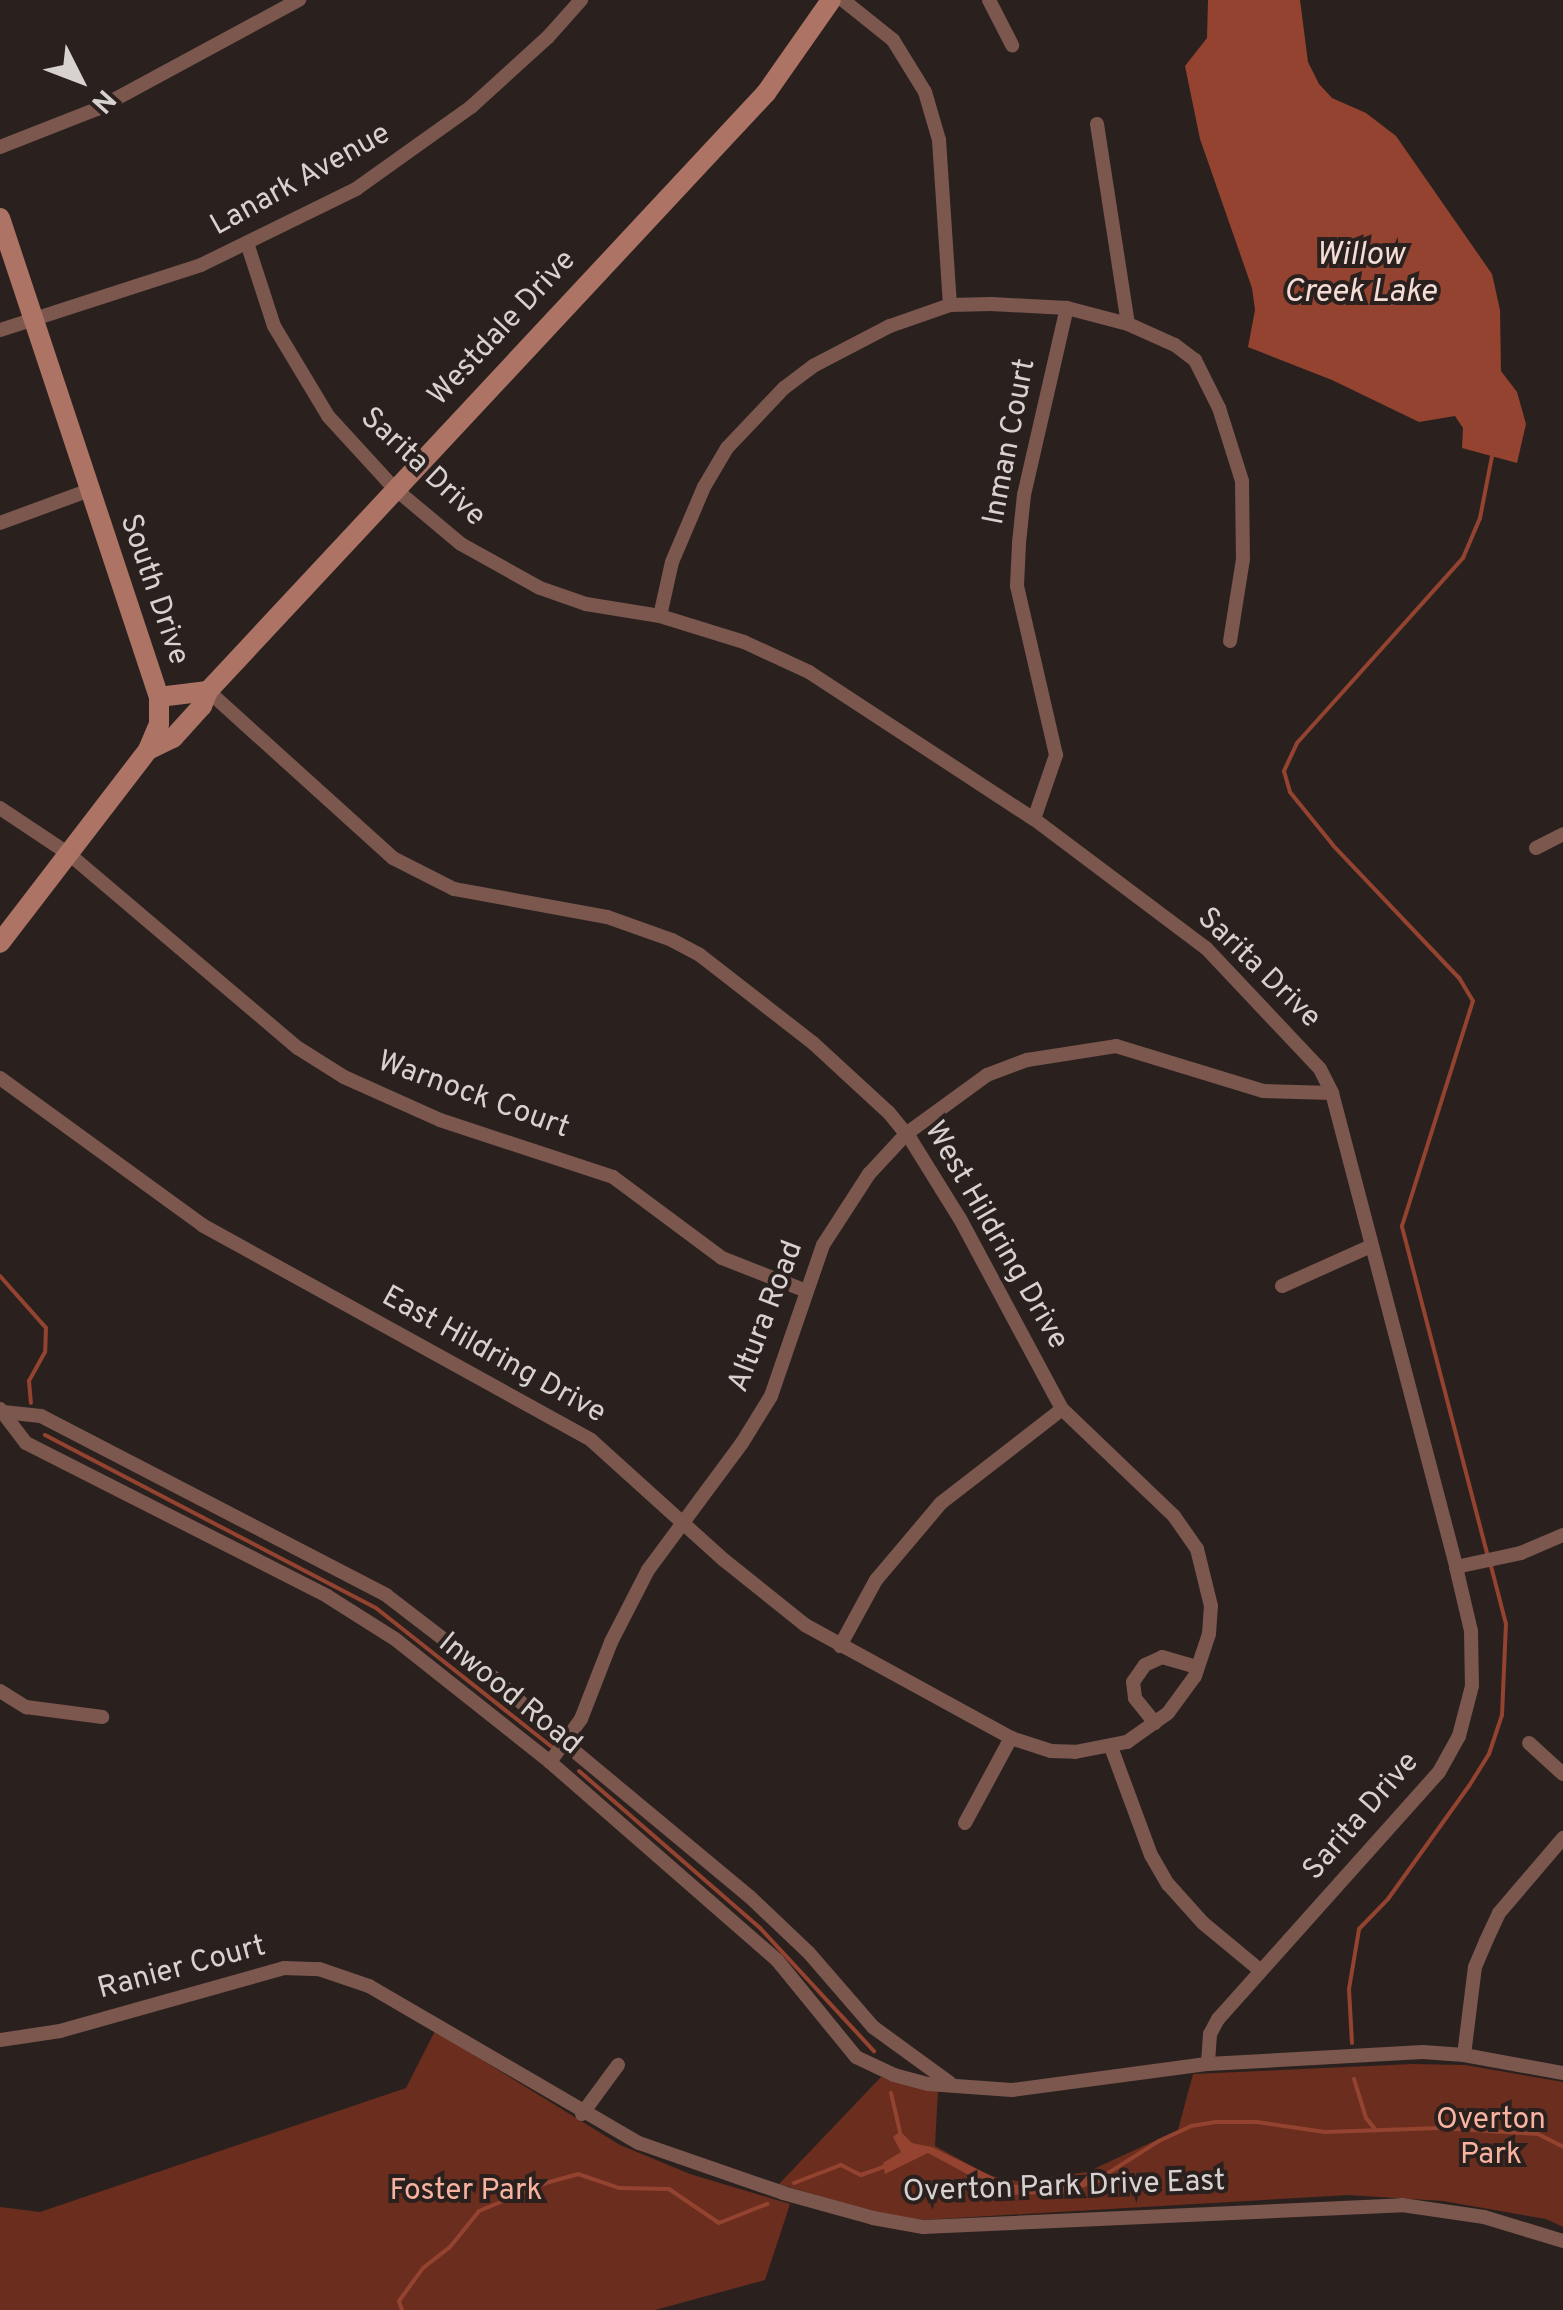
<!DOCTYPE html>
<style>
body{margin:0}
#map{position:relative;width:1563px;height:2310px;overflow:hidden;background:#2a211f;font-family:Overpass,sans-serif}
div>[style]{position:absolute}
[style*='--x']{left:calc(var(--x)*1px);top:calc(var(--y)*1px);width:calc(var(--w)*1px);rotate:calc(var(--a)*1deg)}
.green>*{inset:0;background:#6b2d1d}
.water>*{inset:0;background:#93432f}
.stream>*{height:4px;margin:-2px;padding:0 2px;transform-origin:2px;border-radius:2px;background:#93432f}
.street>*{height:14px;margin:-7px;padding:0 7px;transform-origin:7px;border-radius:7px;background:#7b574e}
.secondary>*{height:20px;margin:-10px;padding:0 10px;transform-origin:10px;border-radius:10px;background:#ad7465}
span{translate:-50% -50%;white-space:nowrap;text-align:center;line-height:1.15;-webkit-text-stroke:8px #2a211f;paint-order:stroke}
.street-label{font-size:30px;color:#d7d1d0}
.park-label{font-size:30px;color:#f7b2a0}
.water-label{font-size:32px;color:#f5ddd6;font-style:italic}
.north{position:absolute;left:30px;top:30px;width:100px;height:100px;-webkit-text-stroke:8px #2a211f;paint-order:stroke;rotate:132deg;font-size:28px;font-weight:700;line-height:40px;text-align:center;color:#d7d1d0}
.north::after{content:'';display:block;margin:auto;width:35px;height:45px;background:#d7d1d0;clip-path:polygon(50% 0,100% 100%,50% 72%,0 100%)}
</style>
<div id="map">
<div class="green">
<i style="clip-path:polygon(435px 2031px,620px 2145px,690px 2174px,790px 2204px,765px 2280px,655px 2310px,0 2310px,0 2207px,40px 2212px,406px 2088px)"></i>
<i style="clip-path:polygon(1412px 2064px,1465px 2065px,1563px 2082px,1563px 2227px,1546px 2219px,1443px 2201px,1348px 2195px,905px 2221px,779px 2184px,881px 2077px,938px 2090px,935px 2146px,990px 2176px,1017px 2181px,1087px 2172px,1178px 2130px,1193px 2074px)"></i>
</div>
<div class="water">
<i style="clip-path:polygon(1208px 0,1300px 0,1308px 62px,1319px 84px,1332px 98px,1366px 113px,1396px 136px,1492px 274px,1500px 310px,1501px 371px,1517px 392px,1526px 424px,1517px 463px,1462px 448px,1463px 428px,1455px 416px,1419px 422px,1332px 380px,1248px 347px,1255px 310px,1252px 288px,1200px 139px,1185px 66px,1207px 38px)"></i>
<i style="clip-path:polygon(900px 2131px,912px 2143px,932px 2147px,1010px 2185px,1058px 2182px,1102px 2172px,1104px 2181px,1061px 2194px,1006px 2195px,928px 2153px,885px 2174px,883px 2163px,901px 2152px,893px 2137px)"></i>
</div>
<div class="stream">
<i style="--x:0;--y:1276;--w:69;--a:48.5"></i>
<i style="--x:46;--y:1328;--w:24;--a:92"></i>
<i style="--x:45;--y:1352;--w:33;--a:119"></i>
<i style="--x:29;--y:1381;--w:22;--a:85"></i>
<i style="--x:45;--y:1435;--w:373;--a:27.6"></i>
<i style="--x:376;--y:1608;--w:223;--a:38.3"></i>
<i style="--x:1488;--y:1557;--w:342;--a:-104.6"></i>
<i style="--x:1402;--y:1226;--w:236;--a:-72.5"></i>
<i style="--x:1473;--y:1001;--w:27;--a:-121"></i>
<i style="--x:1459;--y:978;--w:183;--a:-133.5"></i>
<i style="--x:1333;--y:845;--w:68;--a:-129.1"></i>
<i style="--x:1290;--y:792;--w:22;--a:-106"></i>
<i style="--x:1284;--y:771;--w:31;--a:-65"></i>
<i style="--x:1297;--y:743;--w:249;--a:-48.1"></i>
<i style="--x:1463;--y:558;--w:43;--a:-67"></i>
<i style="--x:1480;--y:518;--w:63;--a:-79"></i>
<i style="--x:579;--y:1771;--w:240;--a:40.9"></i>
<i style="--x:760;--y:1928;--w:168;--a:47.2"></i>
<i style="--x:1352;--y:2043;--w:54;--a:-93.2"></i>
<i style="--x:1349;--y:1989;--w:61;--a:-80.5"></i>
<i style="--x:1359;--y:1929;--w:42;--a:-46"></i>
<i style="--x:1388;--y:1899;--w:139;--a:-54.4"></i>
<i style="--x:1469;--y:1786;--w:38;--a:-58"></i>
<i style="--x:1489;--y:1754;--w:41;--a:-71.6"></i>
<i style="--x:1502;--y:1715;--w:91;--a:-87.5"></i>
<i style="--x:1506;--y:1624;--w:60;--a:-104.5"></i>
<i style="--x:1354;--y:2079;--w:41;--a:72.9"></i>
<i style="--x:1366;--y:2118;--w:14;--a:51"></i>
<i style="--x:891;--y:2093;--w:40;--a:77"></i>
<i style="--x:1105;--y:2175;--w:64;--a:-32.2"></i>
<i style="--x:1159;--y:2141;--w:35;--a:-25"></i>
<i style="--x:1191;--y:2126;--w:25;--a:-9"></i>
<i style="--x:1216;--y:2122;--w:41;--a:0"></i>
<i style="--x:1257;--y:2122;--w:69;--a:8.4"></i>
<i style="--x:1325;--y:2132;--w:115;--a:-2"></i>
<i style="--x:1440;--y:2128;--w:98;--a:3.5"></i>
<i style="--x:1538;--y:2134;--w:28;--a:27"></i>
<i style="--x:794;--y:2183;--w:50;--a:-21"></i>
<i style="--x:841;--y:2165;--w:22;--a:27"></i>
<i style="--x:861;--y:2175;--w:27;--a:-20"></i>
<i style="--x:402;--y:2310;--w:9;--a:-108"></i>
<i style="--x:399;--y:2301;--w:41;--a:-54"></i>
<i style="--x:423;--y:2268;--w:34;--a:-38"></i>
<i style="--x:450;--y:2247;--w:46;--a:-51.1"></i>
<i style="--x:479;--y:2211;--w:76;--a:-22.5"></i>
<i style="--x:549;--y:2182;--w:30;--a:-15"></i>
<i style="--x:578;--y:2174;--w:43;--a:18.9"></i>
<i style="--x:619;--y:2188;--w:50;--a:1.1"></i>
<i style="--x:669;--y:2189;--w:60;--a:34.2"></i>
<i style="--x:719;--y:2223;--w:52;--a:-21.6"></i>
</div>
<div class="street">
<i style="--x:843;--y:0;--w:64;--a:38.7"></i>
<i style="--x:893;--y:40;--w:61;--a:58.4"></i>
<i style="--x:925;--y:92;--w:50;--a:73.7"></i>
<i style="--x:939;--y:140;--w:165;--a:86.2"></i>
<i style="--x:989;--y:0;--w:51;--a:62.9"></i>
<i style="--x:1097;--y:124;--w:202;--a:81.2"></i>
<i style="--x:0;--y:147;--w:104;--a:-21.4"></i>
<i style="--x:97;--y:109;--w:230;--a:-28.4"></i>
<i style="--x:248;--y:246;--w:84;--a:72"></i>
<i style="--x:274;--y:326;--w:105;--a:59"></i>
<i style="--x:328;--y:416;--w:98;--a:47.5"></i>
<i style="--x:394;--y:488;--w:87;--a:39.9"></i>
<i style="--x:461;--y:544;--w:90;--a:29.1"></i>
<i style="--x:540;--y:588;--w:49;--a:19.2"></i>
<i style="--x:586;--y:604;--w:75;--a:9.2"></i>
<i style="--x:660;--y:616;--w:88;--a:17.2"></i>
<i style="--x:744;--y:642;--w:72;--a:24.8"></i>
<i style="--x:809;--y:672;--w:269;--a:33.2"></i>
<i style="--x:1034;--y:819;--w:215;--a:36.9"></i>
<i style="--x:1206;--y:948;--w:166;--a:46.7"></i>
<i style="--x:1320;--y:1069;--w:27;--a:63"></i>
<i style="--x:1332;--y:1093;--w:490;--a:75.3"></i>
<i style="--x:1456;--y:1567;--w:66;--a:76.8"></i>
<i style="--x:1471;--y:1631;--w:55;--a:89"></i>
<i style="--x:1472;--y:1686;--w:52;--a:104.6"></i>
<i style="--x:1459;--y:1736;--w:41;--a:119.1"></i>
<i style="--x:1439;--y:1772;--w:331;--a:131.8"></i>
<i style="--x:1218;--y:2019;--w:17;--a:118"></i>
<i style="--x:1210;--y:2034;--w:30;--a:94"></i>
<i style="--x:0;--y:330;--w:211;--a:-17.9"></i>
<i style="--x:201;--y:265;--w:173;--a:-26.1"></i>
<i style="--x:356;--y:189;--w:141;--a:-35.5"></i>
<i style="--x:471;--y:107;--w:104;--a:-42.3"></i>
<i style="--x:548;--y:37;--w:50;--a:-48.3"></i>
<i style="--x:0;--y:523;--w:93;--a:-20.2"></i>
<i style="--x:660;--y:616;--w:55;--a:-77.5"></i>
<i style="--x:672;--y:562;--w:82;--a:-66.9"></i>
<i style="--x:704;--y:487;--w:45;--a:-59.5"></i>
<i style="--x:727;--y:448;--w:83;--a:-46.5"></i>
<i style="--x:784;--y:388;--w:36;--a:-37"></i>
<i style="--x:813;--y:366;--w:87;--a:-27.5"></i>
<i style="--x:890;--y:326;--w:64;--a:-19.3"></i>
<i style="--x:950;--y:305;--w:41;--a:-1.4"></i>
<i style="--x:991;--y:304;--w:76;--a:3"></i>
<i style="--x:1067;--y:308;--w:63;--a:14.7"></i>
<i style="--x:1128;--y:324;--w:51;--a:24.1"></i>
<i style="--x:1175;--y:345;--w:25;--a:37"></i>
<i style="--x:1195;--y:360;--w:54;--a:63.4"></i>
<i style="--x:1219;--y:408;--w:77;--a:72.5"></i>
<i style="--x:1242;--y:481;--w:78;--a:89.3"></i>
<i style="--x:1243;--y:559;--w:83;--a:99"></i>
<i style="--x:0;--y:808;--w:83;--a:33.7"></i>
<i style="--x:69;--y:854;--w:300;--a:40.3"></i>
<i style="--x:298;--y:1048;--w:54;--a:32.2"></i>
<i style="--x:344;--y:1077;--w:105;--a:24.1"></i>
<i style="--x:440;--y:1120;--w:182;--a:18.2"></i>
<i style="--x:613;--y:1177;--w:136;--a:36.6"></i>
<i style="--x:722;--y:1258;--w:90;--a:21.4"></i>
<i style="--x:1034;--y:819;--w:68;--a:-71"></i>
<i style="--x:1056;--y:755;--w:173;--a:-103"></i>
<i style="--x:1017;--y:586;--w:43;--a:-87.3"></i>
<i style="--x:1019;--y:543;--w:48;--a:-84.1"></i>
<i style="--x:1024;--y:495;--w:192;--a:-77.1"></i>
<i style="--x:1536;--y:848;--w:30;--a:-27"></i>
<i style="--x:0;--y:1078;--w:250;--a:36"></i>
<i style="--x:202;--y:1225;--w:444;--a:28.9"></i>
<i style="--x:591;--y:1440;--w:179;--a:42.1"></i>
<i style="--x:724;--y:1560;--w:104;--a:38.7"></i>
<i style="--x:805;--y:1625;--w:235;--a:28.7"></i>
<i style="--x:1011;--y:1738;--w:42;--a:18"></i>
<i style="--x:1051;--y:1751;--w:24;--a:2"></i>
<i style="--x:1075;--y:1752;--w:53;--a:-10.9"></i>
<i style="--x:1127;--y:1742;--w:50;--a:-35.3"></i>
<i style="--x:1168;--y:1713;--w:46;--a:-53.9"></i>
<i style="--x:1195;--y:1676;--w:44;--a:-71.6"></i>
<i style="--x:1209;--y:1634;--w:28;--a:-86"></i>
<i style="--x:1211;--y:1606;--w:59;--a:-103.8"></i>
<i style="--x:1197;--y:1549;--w:40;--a:-124.9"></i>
<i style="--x:1174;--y:1516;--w:155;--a:-136.3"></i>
<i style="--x:1062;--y:1409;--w:216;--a:-118.2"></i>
<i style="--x:960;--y:1219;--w:93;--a:-121.8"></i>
<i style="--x:911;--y:1140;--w:36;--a:-129"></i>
<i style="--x:888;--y:1112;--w:102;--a:-137.4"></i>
<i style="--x:813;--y:1043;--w:143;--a:-142.1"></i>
<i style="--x:700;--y:955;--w:32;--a:-152"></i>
<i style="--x:672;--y:940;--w:69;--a:-160.5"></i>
<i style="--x:607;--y:917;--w:156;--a:-169.6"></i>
<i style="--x:454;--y:889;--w:68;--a:-153.1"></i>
<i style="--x:393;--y:858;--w:249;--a:-137.9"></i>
<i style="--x:1282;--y:1286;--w:98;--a:-24.2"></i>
<i style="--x:0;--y:1409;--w:43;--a:52.6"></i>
<i style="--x:26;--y:1443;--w:338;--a:26.9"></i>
<i style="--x:327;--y:1596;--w:80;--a:32.3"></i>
<i style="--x:395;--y:1639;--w:198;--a:38.4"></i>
<i style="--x:550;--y:1762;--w:301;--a:41.1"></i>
<i style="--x:777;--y:1960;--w:125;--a:50.8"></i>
<i style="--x:856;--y:2057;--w:42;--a:25.3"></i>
<i style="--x:894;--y:2075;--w:35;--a:15"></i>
<i style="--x:928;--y:2084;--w:84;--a:4.1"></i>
<i style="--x:1012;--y:2090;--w:198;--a:-7.6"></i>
<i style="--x:1208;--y:2064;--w:215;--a:-3.2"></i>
<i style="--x:1423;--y:2052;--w:41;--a:4.2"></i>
<i style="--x:1464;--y:2055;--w:101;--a:10.3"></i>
<i style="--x:3;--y:1412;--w:38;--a:6"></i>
<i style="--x:41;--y:1416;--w:389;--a:27.4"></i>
<i style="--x:386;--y:1595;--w:141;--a:37.5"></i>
<i style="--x:498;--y:1681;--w:94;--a:42.8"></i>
<i style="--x:567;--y:1745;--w:238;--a:39.7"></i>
<i style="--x:750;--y:1897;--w:81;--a:43.5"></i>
<i style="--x:809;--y:1953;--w:98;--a:49.1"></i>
<i style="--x:873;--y:2027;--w:95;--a:36"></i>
<i style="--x:1456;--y:1567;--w:66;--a:-12.2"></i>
<i style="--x:1521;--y:1553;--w:46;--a:-23.2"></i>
<i style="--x:840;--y:1646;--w:75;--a:-61.4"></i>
<i style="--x:876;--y:1580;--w:101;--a:-49.8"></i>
<i style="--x:941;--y:1503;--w:153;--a:-37.8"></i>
<i style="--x:0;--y:1691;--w:31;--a:32"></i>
<i style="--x:26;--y:1707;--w:77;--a:7.5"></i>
<i style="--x:1155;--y:1723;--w:32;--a:-129"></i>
<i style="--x:1135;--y:1698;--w:16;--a:-97"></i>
<i style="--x:1133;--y:1682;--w:21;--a:-55"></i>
<i style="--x:1145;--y:1665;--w:19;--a:-25"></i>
<i style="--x:1162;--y:1657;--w:37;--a:16"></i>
<i style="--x:1529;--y:1743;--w:46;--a:42.4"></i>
<i style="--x:1111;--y:1747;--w:115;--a:69.7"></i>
<i style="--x:1151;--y:1855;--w:34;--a:60"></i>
<i style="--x:1168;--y:1884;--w:52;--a:48.1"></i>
<i style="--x:1203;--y:1923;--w:75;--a:39.6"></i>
<i style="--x:550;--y:1762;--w:53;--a:-54.2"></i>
<i style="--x:581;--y:1719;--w:83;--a:-68.7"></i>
<i style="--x:611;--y:1642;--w:81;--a:-62.8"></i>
<i style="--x:648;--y:1570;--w:158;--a:-53.5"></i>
<i style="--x:742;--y:1443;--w:55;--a:-58.3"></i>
<i style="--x:771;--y:1396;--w:160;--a:-71"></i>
<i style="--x:823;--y:1245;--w:85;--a:-57.1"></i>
<i style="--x:869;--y:1174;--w:54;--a:-47.2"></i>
<i style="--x:906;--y:1134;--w:100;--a:-36.1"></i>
<i style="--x:987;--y:1075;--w:43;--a:-20.6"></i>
<i style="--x:1027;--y:1060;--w:90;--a:-8.9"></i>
<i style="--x:1116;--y:1046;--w:154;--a:17"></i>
<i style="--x:1263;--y:1091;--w:69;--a:1.7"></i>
<i style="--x:965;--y:1823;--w:97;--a:-61.6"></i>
<i style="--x:0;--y:2040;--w:61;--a:-8.5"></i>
<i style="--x:60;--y:2031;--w:233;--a:-15.7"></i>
<i style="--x:284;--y:1968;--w:35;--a:2"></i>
<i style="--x:319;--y:1969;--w:53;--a:18.8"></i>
<i style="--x:369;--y:1986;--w:312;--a:30.2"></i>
<i style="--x:639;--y:2143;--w:152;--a:19.1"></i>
<i style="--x:783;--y:2193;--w:93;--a:15.5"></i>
<i style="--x:873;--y:2218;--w:51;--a:10.2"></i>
<i style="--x:923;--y:2227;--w:480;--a:-2.6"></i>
<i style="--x:1402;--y:2205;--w:83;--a:8.3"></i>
<i style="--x:1484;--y:2217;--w:83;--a:16.9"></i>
<i style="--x:1464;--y:2055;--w:89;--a:-82.9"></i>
<i style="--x:1475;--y:1967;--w:28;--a:-67"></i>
<i style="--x:1486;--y:1941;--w:31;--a:-65"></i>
<i style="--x:1499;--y:1913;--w:99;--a:-49.5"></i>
<i style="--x:582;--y:2114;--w:61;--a:-53.7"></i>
</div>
<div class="secondary">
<i style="--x:0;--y:218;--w:505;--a:71.64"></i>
<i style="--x:159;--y:697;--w:27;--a:90"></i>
<i style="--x:159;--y:724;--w:28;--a:113"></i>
<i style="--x:148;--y:750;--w:243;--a:127.5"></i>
<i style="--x:159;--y:697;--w:49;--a:-7"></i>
<i style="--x:208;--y:691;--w:818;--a:-46.98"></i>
<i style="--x:766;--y:93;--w:113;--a:-55"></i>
<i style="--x:148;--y:750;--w:28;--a:-26"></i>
<i style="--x:173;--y:738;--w:43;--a:-47.8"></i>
<i style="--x:202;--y:706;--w:16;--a:-68"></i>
</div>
<div class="street-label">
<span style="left:301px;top:181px;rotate:-29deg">Lanark Avenue</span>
<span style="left:503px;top:329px;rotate:-47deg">Westdale Drive</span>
<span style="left:1011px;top:442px;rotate:-79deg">Inman Court</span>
<span style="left:422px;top:468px;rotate:43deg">Sarita Drive</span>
<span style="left:153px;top:590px;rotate:71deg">South Drive</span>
<span style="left:1258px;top:969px;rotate:44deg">Sarita Drive</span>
<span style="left:473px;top:1096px;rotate:20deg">Warnock Court</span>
<span style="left:995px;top:1236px;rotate:60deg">West Hildring Drive</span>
<span style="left:767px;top:1317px;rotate:-69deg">Altura Road</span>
<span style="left:493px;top:1356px;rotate:29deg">East Hildring Drive</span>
<span style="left:509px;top:1695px;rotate:39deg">Inwood Road</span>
<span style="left:1362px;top:1817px;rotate:-49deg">Sarita Drive</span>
<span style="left:182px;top:1969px;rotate:-15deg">Ranier Court</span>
<span style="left:1064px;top:2188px;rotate:-2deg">Overton Park Drive East</span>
</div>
<div class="park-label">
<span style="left:1491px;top:2138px">Overton<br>Park</span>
<span style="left:466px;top:2192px">Foster Park</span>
</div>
<div class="water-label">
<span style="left:1360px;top:275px">Willow<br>Creek Lake</span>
</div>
<div class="north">N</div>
</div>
